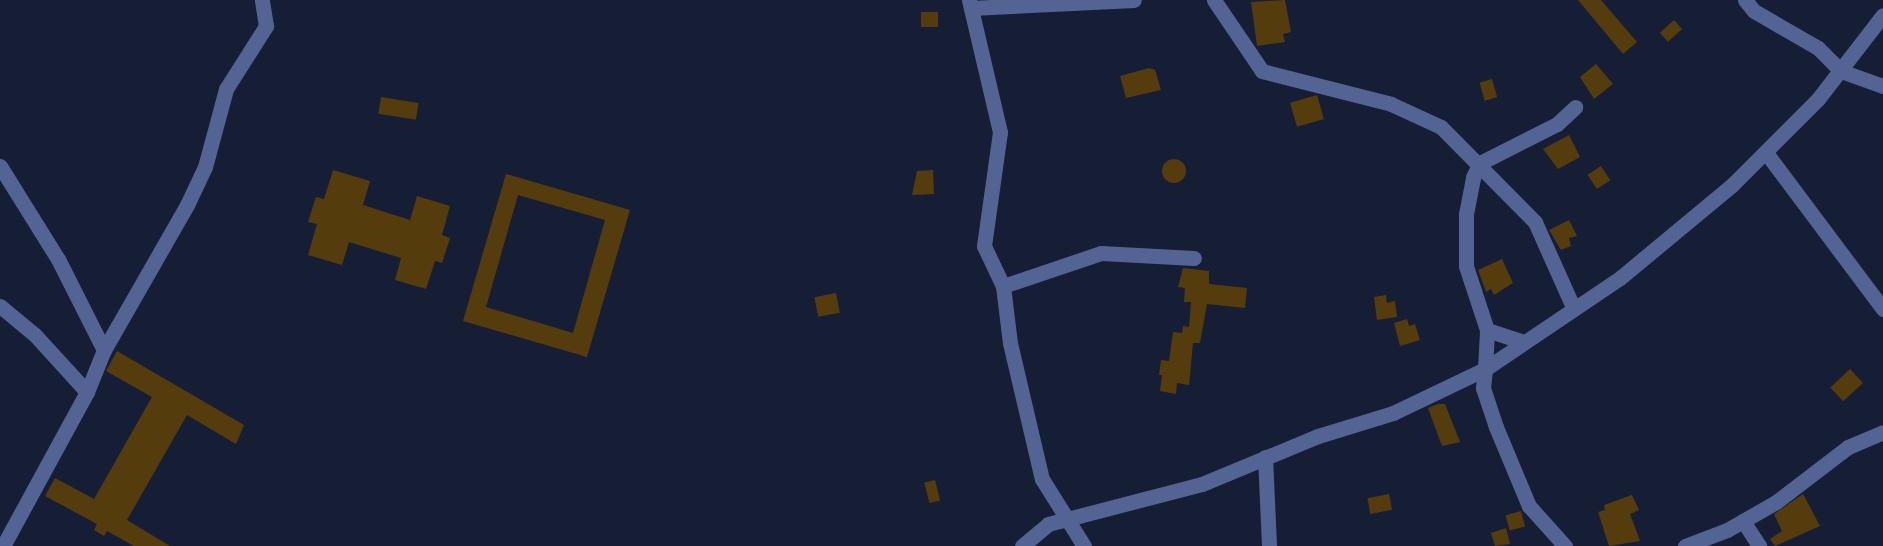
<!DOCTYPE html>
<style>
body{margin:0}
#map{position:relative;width:1883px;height:546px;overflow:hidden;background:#161e36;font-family:Cabin,sans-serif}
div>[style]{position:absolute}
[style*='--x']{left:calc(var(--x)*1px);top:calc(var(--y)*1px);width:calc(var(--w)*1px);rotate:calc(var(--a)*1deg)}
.building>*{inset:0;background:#553c0d;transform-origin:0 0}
.round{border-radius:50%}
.minor>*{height:15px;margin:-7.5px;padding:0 7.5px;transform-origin:7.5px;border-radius:7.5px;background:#536494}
span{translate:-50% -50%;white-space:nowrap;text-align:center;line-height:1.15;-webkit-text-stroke:4.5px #161e36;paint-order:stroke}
</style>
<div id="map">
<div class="building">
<i style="clip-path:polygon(1285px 0,1291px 32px,1283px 34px,1285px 42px,1257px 46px,1251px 2px)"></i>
<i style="clip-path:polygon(1578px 0,1601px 0,1637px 42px,1623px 54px)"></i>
<i style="left:921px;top:12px;width:17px;height:15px"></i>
<i style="left:1674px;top:20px;width:12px;height:19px;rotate:48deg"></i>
<i style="clip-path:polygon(1596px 64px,1613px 84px,1594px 99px,1580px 77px)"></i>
<i style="clip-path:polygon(1149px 68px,1155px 70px,1161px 90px,1126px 98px,1120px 76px)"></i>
<i style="left:1492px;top:79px;width:19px;height:13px;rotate:74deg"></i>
<i style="left:1317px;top:95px;width:25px;height:28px;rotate:74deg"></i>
<i style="left:381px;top:97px;width:38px;height:17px;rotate:9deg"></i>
<i style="clip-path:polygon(1569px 135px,1580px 157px,1558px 169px,1543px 149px)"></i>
<i class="round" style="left:1162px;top:159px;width:24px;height:24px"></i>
<i style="left:1601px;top:166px;width:17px;height:16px;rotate:57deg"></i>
<i style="clip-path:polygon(333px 170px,370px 181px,363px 205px,410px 220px,417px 196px,450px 206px,442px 235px,450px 238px,442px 263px,435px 261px,426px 289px,395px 280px,401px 258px,349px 242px,342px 265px,308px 255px,317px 224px,308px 222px,316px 197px,324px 199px)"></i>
<i style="clip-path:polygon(933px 170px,934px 194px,912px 195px,917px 171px)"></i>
<i style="clip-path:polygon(evenodd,506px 174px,630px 210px,587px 357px,463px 321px,506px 174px,518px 195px,605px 220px,573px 333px,486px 307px,518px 195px)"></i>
<i style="clip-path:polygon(1569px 220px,1577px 236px,1569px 238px,1571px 246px,1561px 250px,1549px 230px)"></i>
<i style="clip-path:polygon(1502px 259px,1513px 283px,1494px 295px,1491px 289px,1486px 292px,1478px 270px)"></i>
<i style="clip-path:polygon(1183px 268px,1209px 271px,1209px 284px,1247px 288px,1245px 308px,1207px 304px,1200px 343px,1193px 343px,1189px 385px,1177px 383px,1176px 394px,1160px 391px,1162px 375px,1159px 375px,1161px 360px,1169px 361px,1173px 332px,1182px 333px,1183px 326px,1189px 327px,1191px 302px,1184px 302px,1185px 288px,1178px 287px)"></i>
<i style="left:836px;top:293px;width:20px;height:22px;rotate:79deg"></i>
<i style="clip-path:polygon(1386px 295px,1387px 303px,1395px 301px,1397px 317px,1377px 320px,1374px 297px)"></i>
<i style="clip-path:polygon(1407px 319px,1409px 326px,1415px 324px,1420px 340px,1400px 346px,1394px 323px)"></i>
<i style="clip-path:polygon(117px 351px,244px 425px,236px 444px,187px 415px,127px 520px,170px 546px,134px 546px,107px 531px,104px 536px,94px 530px,97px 524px,45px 496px,55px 478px,94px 499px,152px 397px,106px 371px)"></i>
<i style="left:1850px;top:369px;width:19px;height:27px;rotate:47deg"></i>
<i style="clip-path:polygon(1438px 404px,1445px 404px,1460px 442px,1442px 446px,1428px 408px)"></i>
<i style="left:935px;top:480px;width:21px;height:11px;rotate:76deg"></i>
<i style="left:1389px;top:494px;width:16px;height:22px;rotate:79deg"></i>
<i style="clip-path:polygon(1803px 494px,1820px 526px,1775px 546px,1770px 539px,1782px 531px,1774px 514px)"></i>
<i style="clip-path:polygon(1632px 495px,1639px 510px,1630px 514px,1640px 541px,1609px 546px,1598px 512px,1605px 510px,1604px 505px)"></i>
<i style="left:1521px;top:511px;width:16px;height:16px;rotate:75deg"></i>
<i style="clip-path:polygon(1506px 528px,1510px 544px,1495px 546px,1491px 533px)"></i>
</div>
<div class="minor">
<i style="--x:969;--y:0;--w:136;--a:76.8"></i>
<i style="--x:1000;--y:132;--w:115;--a:98"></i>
<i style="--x:984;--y:246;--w:44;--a:64.6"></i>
<i style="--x:1003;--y:286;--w:57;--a:83"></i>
<i style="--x:1010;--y:343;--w:140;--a:76.8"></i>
<i style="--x:1042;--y:479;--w:79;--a:57.9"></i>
<i style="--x:1214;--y:0;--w:86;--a:55.9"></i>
<i style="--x:1262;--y:71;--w:133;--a:14.3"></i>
<i style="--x:1391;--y:104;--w:55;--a:24.7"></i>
<i style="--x:1441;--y:127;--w:134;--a:45.3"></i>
<i style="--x:1535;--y:222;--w:93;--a:65.9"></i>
<i style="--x:1745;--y:0;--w:14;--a:51"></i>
<i style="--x:1754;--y:11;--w:74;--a:30"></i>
<i style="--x:1818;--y:48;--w:33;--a:45"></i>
<i style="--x:1841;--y:71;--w:45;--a:19.7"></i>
<i style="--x:971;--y:8;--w:163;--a:-2.8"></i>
<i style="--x:1767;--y:154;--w:194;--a:53.2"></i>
<i style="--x:0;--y:166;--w:110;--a:58.1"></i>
<i style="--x:58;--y:259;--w:102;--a:63.2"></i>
<i style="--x:1003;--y:286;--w:103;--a:-18.6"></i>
<i style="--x:1101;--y:253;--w:93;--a:3.1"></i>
<i style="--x:0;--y:306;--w:45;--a:39.6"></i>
<i style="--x:35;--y:335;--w:77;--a:47.6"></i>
<i style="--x:1487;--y:330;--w:36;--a:18"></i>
<i style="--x:1265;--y:457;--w:89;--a:87.4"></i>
<i style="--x:1743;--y:521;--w:30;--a:57"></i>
<i style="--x:3;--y:546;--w:175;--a:-61.4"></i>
<i style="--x:87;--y:392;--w:45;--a:-68"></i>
<i style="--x:104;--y:350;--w:167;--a:-60.2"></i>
<i style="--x:187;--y:205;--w:42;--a:-64.7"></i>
<i style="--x:205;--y:167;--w:81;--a:-74.9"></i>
<i style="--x:226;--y:89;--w:75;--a:-57.6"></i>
<i style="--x:266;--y:26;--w:26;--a:-99"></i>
<i style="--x:1022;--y:546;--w:34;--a:-40"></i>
<i style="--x:1048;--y:524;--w:159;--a:-14.6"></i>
<i style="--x:1202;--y:484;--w:126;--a:-22.5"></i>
<i style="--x:1318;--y:436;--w:78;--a:-17"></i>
<i style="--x:1393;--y:413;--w:102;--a:-25.6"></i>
<i style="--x:1485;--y:369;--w:39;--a:-87"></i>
<i style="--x:1487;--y:330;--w:67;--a:-108.2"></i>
<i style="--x:1466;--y:266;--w:52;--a:-90"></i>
<i style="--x:1466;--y:214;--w:38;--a:-79"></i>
<i style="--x:1473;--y:177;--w:16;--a:-63"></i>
<i style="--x:1480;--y:163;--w:86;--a:-26.9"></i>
<i style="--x:1557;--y:124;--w:25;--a:-43"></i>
<i style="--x:1565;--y:546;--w:54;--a:-132"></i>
<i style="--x:1529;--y:506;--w:86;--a:-112.7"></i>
<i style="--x:1496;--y:427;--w:41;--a:-108.4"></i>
<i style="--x:1483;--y:388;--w:19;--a:-84"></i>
<i style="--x:1485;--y:369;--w:163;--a:-34"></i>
<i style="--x:1620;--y:278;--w:146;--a:-39.7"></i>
<i style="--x:1732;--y:185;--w:122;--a:-45"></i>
<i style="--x:1818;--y:99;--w:106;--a:-52.3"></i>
<i style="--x:1685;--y:546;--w:45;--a:-20.9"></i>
<i style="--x:1727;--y:530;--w:56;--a:-29.7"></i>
<i style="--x:1776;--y:502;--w:91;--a:-37.4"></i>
<i style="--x:1848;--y:447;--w:38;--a:-23"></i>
</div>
</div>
